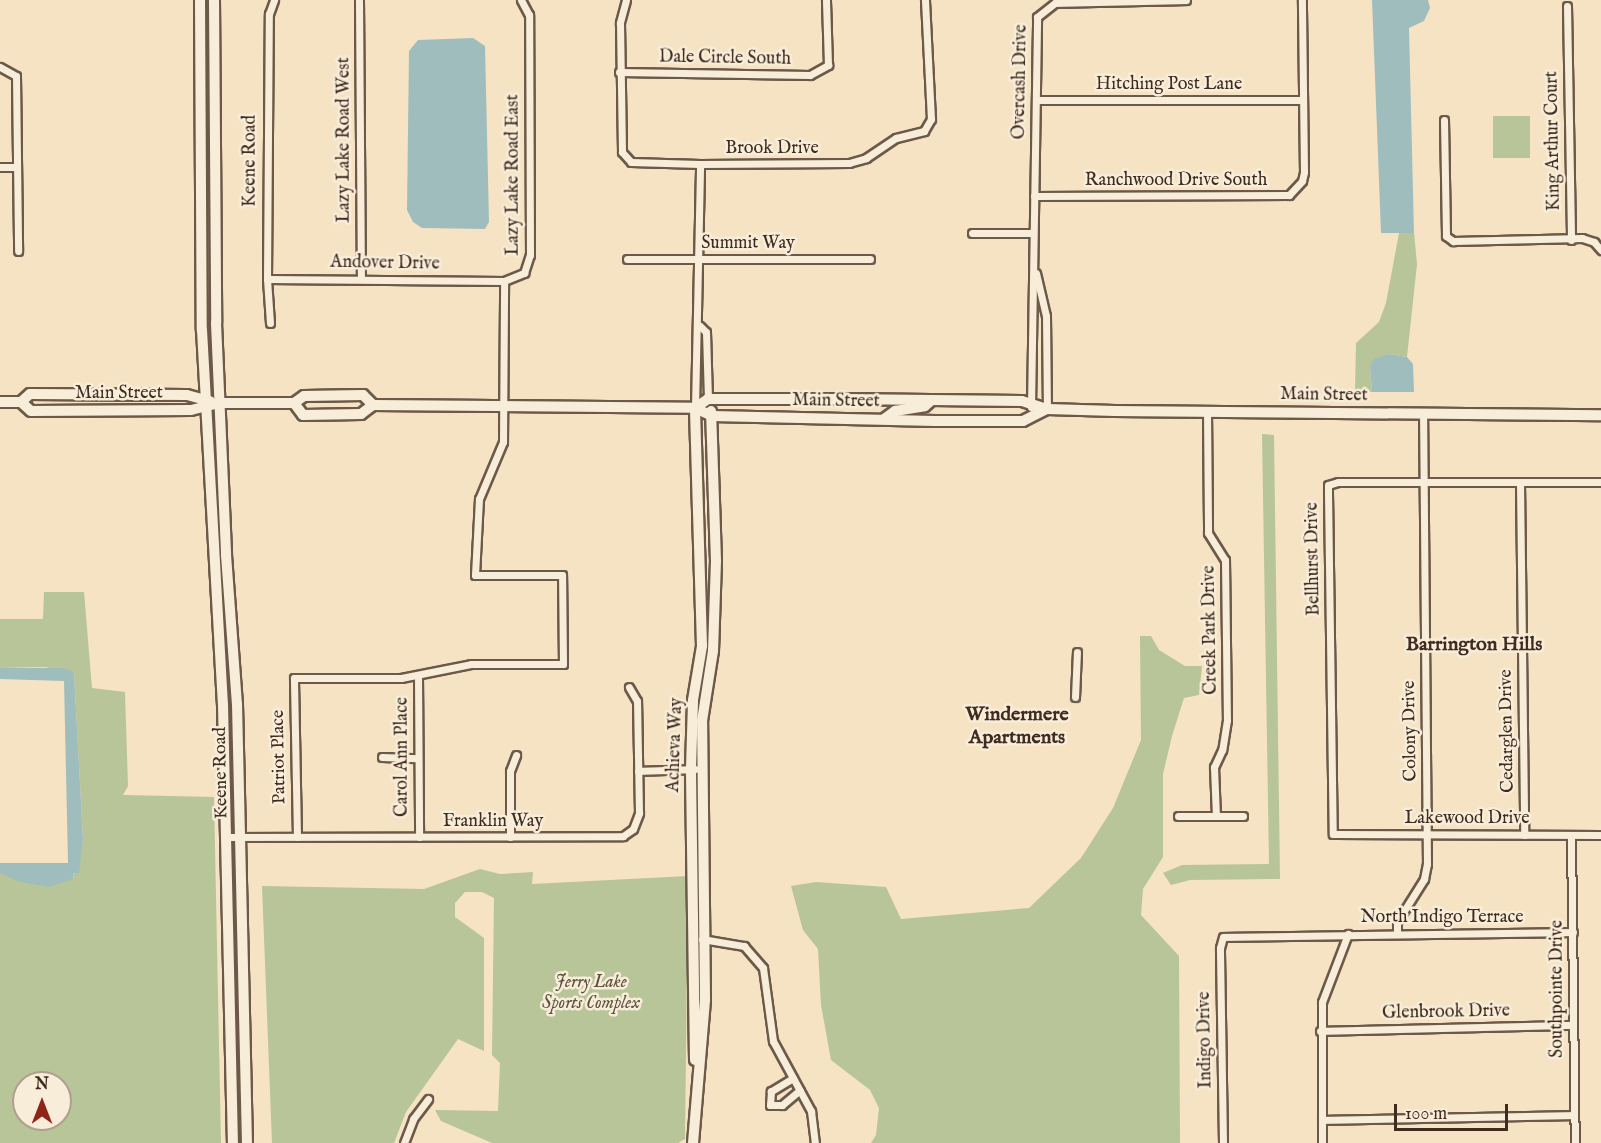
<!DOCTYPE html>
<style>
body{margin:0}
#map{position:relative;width:1601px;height:1143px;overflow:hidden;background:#f5e3c4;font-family:"IM FELL English",serif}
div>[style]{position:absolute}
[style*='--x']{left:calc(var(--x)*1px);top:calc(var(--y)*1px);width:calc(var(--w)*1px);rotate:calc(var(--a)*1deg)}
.green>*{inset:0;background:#b7c598;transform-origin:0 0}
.water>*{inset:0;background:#9fbdbc}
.roads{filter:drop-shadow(2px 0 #6c5949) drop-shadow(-2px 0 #6c5949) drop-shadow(0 2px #6c5949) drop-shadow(0 -2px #6c5949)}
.street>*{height:7px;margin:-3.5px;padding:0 3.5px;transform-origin:3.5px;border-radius:3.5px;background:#f8edd9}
.secondary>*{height:10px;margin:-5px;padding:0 5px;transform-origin:5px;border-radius:5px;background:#f8edd9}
span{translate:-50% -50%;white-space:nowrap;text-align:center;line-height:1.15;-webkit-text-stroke:5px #f8edd9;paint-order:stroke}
.street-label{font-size:18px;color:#3f2b20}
.park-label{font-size:18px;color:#5d523e;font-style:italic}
.neighbourhood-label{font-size:20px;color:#3f2b20;font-weight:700}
.north{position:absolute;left:12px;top:1071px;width:60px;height:60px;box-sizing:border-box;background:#f8edd9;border:2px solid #ae9f8f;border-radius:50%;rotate:0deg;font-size:16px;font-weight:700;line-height:24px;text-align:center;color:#3f2b20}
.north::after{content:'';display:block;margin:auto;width:21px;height:27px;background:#8f2418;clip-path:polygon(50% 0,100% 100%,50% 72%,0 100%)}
.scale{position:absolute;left:1394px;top:1104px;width:114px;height:27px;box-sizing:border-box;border:3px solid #3f2b20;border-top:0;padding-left:8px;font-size:18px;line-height:21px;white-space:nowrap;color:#3f2b20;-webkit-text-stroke:4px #f8edd9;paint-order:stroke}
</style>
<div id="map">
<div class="green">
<i style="left:1493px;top:116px;width:37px;height:42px"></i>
<i style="clip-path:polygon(1414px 232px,1417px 264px,1407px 357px,1390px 354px,1370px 367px,1372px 392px,1355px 392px,1356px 343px,1379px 322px,1386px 303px,1399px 233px)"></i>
<i style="clip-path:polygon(1262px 434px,1274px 435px,1280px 879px,1190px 880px,1171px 885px,1163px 873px,1182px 865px,1269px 864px)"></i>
<i style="clip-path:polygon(evenodd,44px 592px,84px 592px,92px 688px,125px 692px,128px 786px,123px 795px,214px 797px,221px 1143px,0 1143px,0 873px,73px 879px,83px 839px,74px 672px,44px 667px,0 668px,0 619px,43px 619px,44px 592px,24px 1083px,60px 1083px,60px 1119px,24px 1119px,24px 1083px)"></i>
<i style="clip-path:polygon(1140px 636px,1151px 636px,1159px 650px,1185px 666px,1202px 666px,1199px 695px,1184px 698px,1172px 736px,1163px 774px,1163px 857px,1143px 889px,1141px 915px,1179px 956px,1180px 1143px,871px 1143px,876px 1135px,879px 1108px,870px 1090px,831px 1060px,821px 1005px,818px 949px,803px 930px,791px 886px,816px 882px,886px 887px,901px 919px,1029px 908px,1081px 858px,1113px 808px,1141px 740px)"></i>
<i style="clip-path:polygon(480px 869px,500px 874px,533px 872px,532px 884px,688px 876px,685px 1139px,678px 1143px,492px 1143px,441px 1121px,435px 1110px,498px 1111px,500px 1063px,492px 1055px,494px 898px,482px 892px,465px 892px,455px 903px,455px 917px,484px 938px,484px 1051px,458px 1039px,406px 1112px,394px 1143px,272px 1143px,262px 886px,424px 889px)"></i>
</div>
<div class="water">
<i style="clip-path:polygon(1372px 0,1428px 0,1430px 8px,1424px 21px,1409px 28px,1414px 233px,1381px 233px)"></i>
<i style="clip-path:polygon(418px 40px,473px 38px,485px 46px,489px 222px,485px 229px,422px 228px,413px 222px,407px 210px,409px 51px)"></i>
<i style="clip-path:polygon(1390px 354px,1407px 357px,1413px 364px,1414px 392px,1372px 392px,1370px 367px,1374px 359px)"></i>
<i style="clip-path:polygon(0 668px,63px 668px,74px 672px,83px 839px,79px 873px,74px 873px,73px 879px,49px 887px,20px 882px,0 873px,0 863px,68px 863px,64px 681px,0 679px)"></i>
</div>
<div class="roads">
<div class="street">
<i style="--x:359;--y:0;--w:279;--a:89.6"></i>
<i style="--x:626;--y:0;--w:24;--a:105"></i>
<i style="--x:620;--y:23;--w:129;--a:89.1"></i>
<i style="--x:622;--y:152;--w:13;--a:48"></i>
<i style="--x:631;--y:162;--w:69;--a:1.7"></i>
<i style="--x:700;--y:164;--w:149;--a:-0.4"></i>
<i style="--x:849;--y:163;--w:18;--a:-16"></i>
<i style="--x:866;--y:158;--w:36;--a:-34"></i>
<i style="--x:896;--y:138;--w:29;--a:-14"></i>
<i style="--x:924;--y:131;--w:14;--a:-60"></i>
<i style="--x:931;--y:119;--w:119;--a:-92.9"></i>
<i style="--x:1567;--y:6;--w:234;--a:89"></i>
<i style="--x:0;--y:67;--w:18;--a:29"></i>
<i style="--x:16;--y:76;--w:175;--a:89.3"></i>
<i style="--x:619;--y:72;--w:191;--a:0.9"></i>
<i style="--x:810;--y:75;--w:21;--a:-29"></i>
<i style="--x:828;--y:65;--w:65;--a:-91.8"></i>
<i style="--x:1036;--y:100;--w:267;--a:0"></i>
<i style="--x:1444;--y:120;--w:116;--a:89"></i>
<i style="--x:1446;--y:236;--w:9;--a:36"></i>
<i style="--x:1453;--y:241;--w:129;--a:-1.3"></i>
<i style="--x:1582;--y:238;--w:13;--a:18"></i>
<i style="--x:1594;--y:242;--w:11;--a:49"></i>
<i style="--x:0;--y:167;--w:16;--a:0"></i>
<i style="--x:1034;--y:196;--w:255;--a:-0.2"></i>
<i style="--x:1289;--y:195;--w:19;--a:-47"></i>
<i style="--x:1302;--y:181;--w:9;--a:-77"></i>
<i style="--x:1304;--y:172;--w:172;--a:-90.7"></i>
<i style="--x:972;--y:233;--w:60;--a:0"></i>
<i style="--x:627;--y:259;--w:243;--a:0"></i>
<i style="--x:1036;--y:273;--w:44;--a:76.9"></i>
<i style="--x:1046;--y:316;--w:93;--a:89.4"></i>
<i style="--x:267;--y:279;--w:237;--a:0.5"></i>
<i style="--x:504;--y:281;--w:22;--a:-22"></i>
<i style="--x:524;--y:273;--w:19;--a:-72"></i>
<i style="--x:530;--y:255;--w:240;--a:-90.2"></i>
<i style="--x:529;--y:15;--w:17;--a:-118"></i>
<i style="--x:270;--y:323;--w:44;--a:-93.9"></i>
<i style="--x:267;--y:279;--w:265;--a:-89.6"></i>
<i style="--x:269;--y:14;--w:15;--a:-70"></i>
<i style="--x:700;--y:326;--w:8;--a:45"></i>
<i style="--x:706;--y:332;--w:67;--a:88.3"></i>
<i style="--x:1031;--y:407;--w:390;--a:-89.1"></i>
<i style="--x:1037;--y:17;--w:23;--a:-38"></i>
<i style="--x:1055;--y:3;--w:131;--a:-1.3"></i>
<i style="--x:695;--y:408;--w:244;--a:-88.8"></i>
<i style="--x:1207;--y:411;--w:122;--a:89.5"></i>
<i style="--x:1208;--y:533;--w:32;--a:58"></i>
<i style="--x:1225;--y:560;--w:160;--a:89.3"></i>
<i style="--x:1227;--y:720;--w:30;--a:99"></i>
<i style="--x:1222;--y:750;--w:19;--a:115"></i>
<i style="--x:1214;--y:767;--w:49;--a:87.7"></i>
<i style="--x:1601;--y:482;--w:263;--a:180"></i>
<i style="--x:1338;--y:482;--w:10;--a:163"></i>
<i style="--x:1328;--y:485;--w:8;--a:90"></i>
<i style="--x:1328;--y:493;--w:341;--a:89.2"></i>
<i style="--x:1333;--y:834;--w:268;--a:0.2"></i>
<i style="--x:1520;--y:483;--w:352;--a:89.3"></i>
<i style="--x:418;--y:676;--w:161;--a:89.6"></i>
<i style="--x:1075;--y:697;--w:45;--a:-87.5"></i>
<i style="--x:382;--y:757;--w:36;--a:2"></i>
<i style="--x:638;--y:771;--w:57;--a:-2"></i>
<i style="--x:1178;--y:816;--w:65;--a:0"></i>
<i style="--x:1571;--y:835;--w:308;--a:89.3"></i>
<i style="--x:227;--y:837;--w:396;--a:-0.1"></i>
<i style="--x:623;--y:836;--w:12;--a:-35"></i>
<i style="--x:633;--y:829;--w:17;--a:-69"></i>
<i style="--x:639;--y:813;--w:112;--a:-91"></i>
<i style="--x:637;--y:701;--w:16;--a:-120"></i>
<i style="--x:297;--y:837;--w:159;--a:-91.1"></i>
<i style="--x:294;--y:678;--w:107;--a:0"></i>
<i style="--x:401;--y:678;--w:71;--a:-11.3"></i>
<i style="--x:471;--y:664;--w:92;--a:0"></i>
<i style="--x:563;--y:664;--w:89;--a:-90.6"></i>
<i style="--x:562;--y:575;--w:87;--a:180"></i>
<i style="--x:475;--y:575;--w:76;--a:-87"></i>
<i style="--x:479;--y:499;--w:62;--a:-67.2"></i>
<i style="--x:503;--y:442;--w:161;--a:-89.6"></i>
<i style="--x:510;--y:837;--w:66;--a:-90"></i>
<i style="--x:510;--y:771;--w:17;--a:-69"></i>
<i style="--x:1397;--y:933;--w:11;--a:-90"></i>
<i style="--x:1397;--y:922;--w:51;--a:-57.9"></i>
<i style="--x:1424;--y:879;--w:15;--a:-79"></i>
<i style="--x:1427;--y:864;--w:451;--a:-90.5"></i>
<i style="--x:702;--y:939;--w:43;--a:9.5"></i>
<i style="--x:744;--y:946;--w:29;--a:49"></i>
<i style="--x:763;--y:968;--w:74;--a:82.2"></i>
<i style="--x:773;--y:1041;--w:80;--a:61.5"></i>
<i style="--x:811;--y:1111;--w:32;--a:83"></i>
<i style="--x:1320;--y:1031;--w:253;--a:-1.4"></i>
<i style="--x:793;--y:1078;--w:26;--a:149"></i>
<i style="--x:771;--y:1091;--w:14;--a:94"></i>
<i style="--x:770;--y:1105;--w:12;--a:0"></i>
<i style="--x:782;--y:1105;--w:23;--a:-40"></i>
<i style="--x:1322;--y:1120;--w:252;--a:-1.1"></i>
<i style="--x:404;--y:1143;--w:26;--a:-69"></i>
<i style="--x:413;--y:1119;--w:25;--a:-53"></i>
<i style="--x:1223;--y:1143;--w:195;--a:-90.9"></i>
<i style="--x:1220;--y:948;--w:11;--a:-75"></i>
<i style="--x:1223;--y:937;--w:350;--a:-0.8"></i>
<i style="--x:1322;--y:1143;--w:141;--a:-90"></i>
<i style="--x:1322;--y:1002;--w:73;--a:-69.1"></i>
</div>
<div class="secondary">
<i style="--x:200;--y:0;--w:330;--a:89.7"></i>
<i style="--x:202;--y:330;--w:376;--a:86.8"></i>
<i style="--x:223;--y:705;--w:438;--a:88.7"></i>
<i style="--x:214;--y:0;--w:323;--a:89.6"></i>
<i style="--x:216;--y:323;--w:232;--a:87.5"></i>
<i style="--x:226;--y:555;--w:149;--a:85.8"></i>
<i style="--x:237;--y:704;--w:439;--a:88.7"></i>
<i style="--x:0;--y:402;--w:21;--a:0"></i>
<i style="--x:21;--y:402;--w:12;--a:-42"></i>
<i style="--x:30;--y:394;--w:157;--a:0.4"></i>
<i style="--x:187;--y:395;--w:24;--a:15"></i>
<i style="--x:21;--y:402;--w:13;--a:42"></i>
<i style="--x:31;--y:411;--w:160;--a:-0.4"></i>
<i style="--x:191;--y:410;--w:29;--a:-14"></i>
<i style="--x:219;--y:403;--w:75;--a:0"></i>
<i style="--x:294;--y:403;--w:12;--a:-35"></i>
<i style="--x:304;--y:396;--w:59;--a:-1"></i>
<i style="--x:363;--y:395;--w:14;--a:45"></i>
<i style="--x:294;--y:403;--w:15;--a:53"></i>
<i style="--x:303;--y:415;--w:58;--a:-1"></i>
<i style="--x:361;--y:414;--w:15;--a:-37"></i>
<i style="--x:373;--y:405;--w:322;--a:0.5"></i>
<i style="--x:695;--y:408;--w:19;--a:25"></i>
<i style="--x:712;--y:416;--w:223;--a:1.3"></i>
<i style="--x:935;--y:421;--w:88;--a:0"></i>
<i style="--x:1023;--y:421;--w:27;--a:-27"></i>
<i style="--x:695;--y:408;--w:16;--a:-35"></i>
<i style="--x:708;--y:399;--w:132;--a:0"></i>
<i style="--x:840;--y:399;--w:182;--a:0.6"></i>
<i style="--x:1022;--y:401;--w:26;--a:18"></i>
<i style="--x:1047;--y:409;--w:68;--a:1.7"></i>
<i style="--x:1115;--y:411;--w:486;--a:0.5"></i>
<i style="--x:884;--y:419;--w:14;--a:-36"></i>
<i style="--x:895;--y:411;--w:30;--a:-9"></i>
<i style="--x:925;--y:406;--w:9;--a:-41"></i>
<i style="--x:695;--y:1060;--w:291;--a:-90.8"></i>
<i style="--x:691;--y:769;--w:69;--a:-88.3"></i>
<i style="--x:693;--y:700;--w:55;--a:-80.5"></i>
<i style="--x:702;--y:646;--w:238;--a:-91.7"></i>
<i style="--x:693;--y:1143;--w:144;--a:-85.2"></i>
<i style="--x:705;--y:999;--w:278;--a:-90.6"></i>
<i style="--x:702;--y:721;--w:71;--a:-81.1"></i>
<i style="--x:713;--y:651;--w:90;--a:-88.1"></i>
<i style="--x:716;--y:561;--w:150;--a:-91.9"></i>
</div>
</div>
<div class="street-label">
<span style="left:725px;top:59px;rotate:1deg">Dale Circle South</span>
<span style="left:1021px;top:82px;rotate:-89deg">Overcash Drive</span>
<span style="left:1169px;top:85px">Hitching Post Lane</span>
<span style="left:345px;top:140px;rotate:-90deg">Lazy Lake Road West</span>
<span style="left:1554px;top:141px;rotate:-91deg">King Arthur Court</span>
<span style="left:772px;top:149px">Brook Drive</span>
<span style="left:251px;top:161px;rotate:-90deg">Keene Road</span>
<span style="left:514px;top:175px;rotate:-90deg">Lazy Lake Road East</span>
<span style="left:1176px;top:181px">Ranchwood Drive South</span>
<span style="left:748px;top:244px">Summit Way</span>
<span style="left:385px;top:264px;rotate:1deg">Andover Drive</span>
<span style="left:119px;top:394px">Main Street</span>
<span style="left:1324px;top:396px;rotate:1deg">Main Street</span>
<span style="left:836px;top:402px;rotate:1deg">Main Street</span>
<span style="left:1314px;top:559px;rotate:-91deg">Bellhurst Drive</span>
<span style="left:1211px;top:630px;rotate:-91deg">Creek Park Drive</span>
<span style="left:1411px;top:731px;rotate:-91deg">Colony Drive</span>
<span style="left:1508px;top:731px;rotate:-91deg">Cedarglen Drive</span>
<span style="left:676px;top:745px;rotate:-88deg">Achieva Way</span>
<span style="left:280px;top:757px;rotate:-91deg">Patriot Place</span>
<span style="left:403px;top:757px;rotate:-90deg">Carol Ann Place</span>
<span style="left:222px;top:773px;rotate:-91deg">Keene Road</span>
<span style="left:1467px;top:819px">Lakewood Drive</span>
<span style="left:493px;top:822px">Franklin Way</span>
<span style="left:1442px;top:918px">North Indigo Terrace</span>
<span style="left:1558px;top:989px;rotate:-90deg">Southpointe Drive</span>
<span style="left:1446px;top:1013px;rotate:-1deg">Glenbrook Drive</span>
<span style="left:1206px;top:1040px;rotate:-91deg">Indigo Drive</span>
</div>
<div class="park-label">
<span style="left:591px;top:994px">Jerry Lake<br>Sports Complex</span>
</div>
<div class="neighbourhood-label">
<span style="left:1474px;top:644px">Barrington Hills</span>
<span style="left:1017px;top:726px">Windermere<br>Apartments</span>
</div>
<div class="north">N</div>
<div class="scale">100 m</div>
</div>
